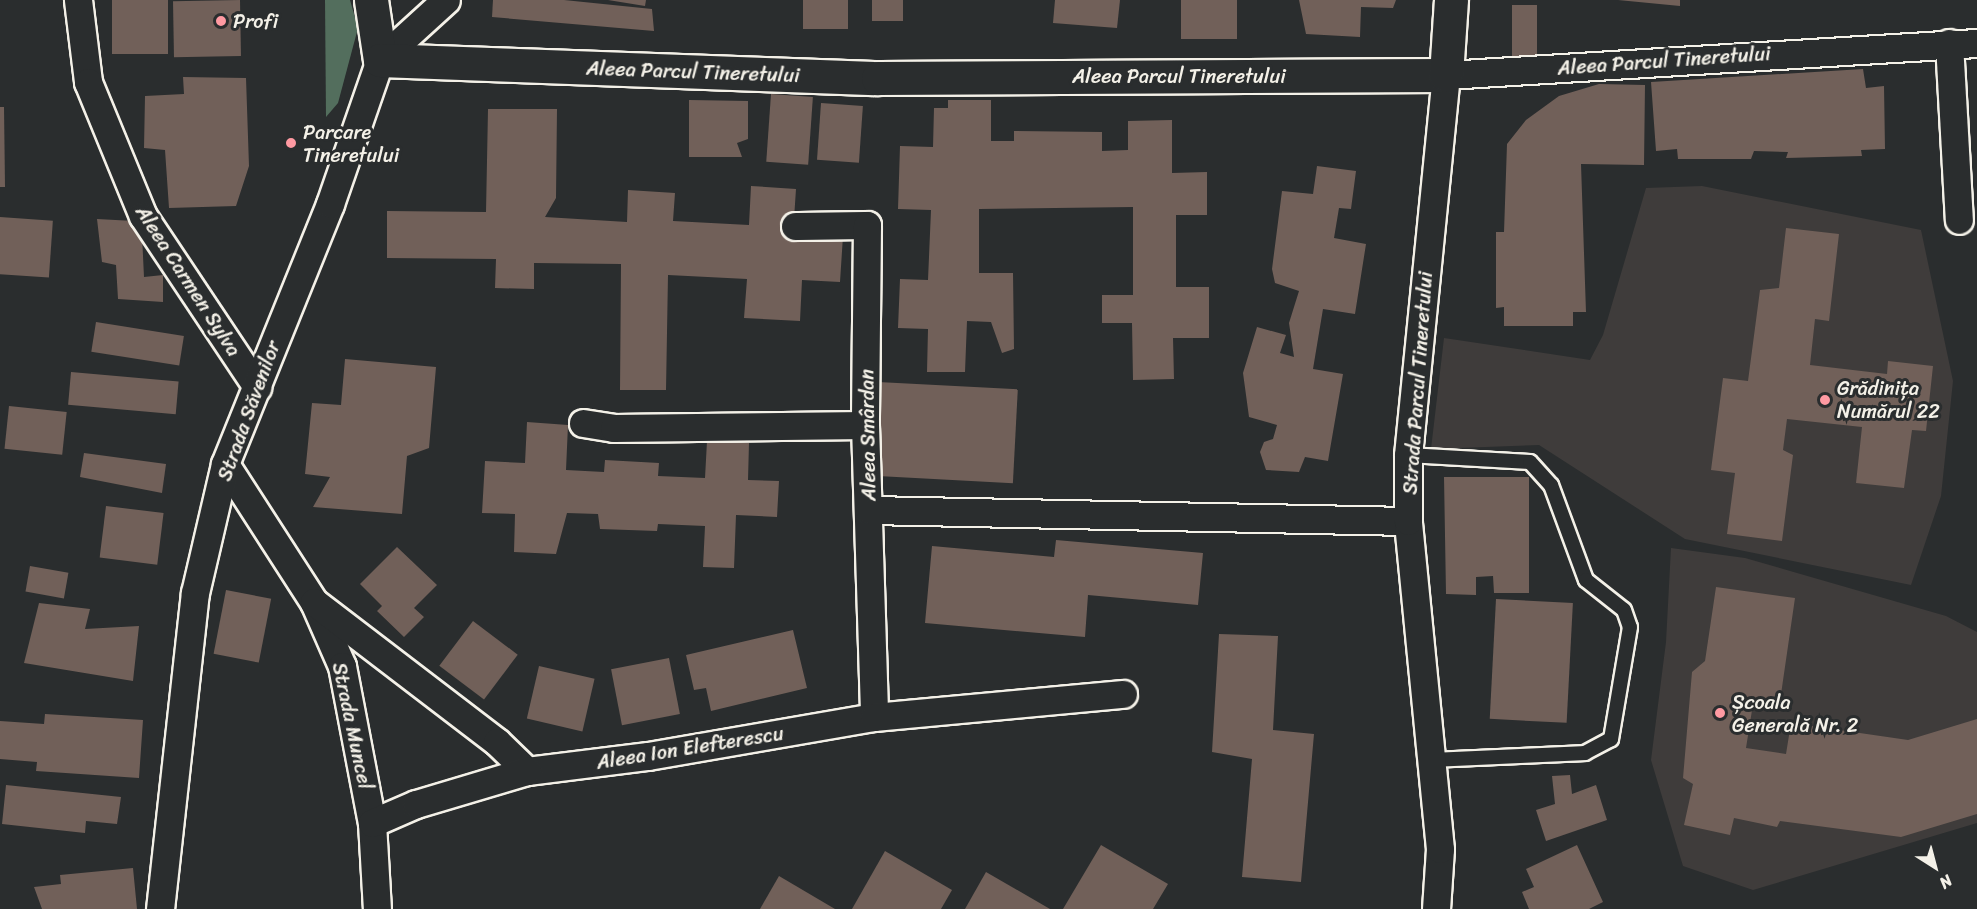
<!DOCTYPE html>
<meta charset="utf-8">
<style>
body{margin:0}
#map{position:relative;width:1977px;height:909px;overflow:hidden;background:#2a2d2e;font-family:Sriracha,sans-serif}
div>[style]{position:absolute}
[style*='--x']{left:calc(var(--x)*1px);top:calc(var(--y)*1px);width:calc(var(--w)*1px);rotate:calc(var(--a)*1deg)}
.built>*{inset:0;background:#3f3c3b}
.green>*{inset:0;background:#536e5d}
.building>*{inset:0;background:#716059;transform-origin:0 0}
.roads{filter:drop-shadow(2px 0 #f4f1e8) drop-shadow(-2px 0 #f4f1e8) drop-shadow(0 2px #f4f1e8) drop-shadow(0 -2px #f4f1e8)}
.lane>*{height:14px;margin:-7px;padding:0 7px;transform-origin:7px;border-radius:7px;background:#2a2d2e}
.street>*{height:27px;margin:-13.5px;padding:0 13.5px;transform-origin:13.5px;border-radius:13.5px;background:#2a2d2e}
.secondary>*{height:33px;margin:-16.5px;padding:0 16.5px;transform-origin:16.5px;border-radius:16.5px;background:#2a2d2e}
.dots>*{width:16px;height:16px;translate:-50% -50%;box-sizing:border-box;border:3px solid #2a2d2e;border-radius:50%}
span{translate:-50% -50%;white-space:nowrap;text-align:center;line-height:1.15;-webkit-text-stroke:6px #2a2d2e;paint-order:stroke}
.poi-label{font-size:20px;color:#f4f1e8}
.left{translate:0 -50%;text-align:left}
.street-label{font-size:20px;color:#f4f1e8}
.north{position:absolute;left:1905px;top:837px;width:60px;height:60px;-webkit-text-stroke:4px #2a2d2e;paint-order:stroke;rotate:144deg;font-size:16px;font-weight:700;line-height:24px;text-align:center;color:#f4f1e8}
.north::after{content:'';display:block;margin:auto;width:21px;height:27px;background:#f4f1e8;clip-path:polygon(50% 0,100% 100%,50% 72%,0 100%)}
</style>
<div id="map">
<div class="built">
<i style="clip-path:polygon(1702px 186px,1921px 230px,1953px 381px,1941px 496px,1911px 585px,1685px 539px,1539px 445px,1431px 449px,1444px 338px,1590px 360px,1603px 335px,1646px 188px)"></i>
<i style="clip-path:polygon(1671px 548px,1745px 558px,1946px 616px,1977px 632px,1977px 823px,1753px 890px,1683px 866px,1651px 760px,1666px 642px)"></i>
</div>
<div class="green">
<i style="clip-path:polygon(325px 0,350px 0,358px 28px,338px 103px,326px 117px)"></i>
</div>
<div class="building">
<i style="left:112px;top:0;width:56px;height:54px"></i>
<i style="left:240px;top:0;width:56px;height:67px;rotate:89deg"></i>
<i style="clip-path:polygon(493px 0,564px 0,652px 9px,654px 31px,492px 17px)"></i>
<i style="clip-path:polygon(608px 0,646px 0,645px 6px)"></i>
<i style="left:803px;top:0;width:45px;height:29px"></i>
<i style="left:872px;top:0;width:31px;height:21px"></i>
<i style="clip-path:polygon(1055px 0,1120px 0,1117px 28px,1053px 23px)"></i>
<i style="left:1181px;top:0;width:56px;height:39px"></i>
<i style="clip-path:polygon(1299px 0,1396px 0,1393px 8px,1361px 7px,1360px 37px,1306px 34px)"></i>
<i style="clip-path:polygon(1618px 0,1680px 0,1680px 6px)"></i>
<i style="left:1512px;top:5px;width:25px;height:51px"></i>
<i style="clip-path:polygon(1863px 69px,1866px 88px,1884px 86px,1885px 149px,1861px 150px,1862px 156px,1786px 158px,1788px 152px,1754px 151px,1751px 159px,1678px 159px,1677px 149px,1656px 151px,1651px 82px)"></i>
<i style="clip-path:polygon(183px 77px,246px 78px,249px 166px,236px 206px,169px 208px,165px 150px,144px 148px,145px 96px,184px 94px)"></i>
<i style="clip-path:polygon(1599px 84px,1645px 85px,1644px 165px,1581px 164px,1586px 312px,1573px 312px,1573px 326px,1504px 326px,1504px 307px,1496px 308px,1496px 232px,1504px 232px,1507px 144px,1526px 120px,1559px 96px)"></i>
<i style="left:771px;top:94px;width:42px;height:68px;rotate:4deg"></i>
<i style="clip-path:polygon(689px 100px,748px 101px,748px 139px,737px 143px,742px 157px,689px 157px)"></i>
<i style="clip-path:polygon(948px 100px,991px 100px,991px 141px,1014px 141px,1014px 131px,1102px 132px,1102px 151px,1128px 150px,1128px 121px,1172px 120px,1172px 173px,1207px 172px,1207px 215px,1176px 215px,1176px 287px,1209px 287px,1209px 338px,1173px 338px,1174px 379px,1133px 380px,1132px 323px,1102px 323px,1102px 295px,1133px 295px,1133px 207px,979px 209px,979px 273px,1013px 273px,1014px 349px,1002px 353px,991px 322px,967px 321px,965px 372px,927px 372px,928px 329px,898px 328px,900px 279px,928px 280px,931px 210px,898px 209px,900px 146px,933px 147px,934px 108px,948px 108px)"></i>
<i style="left:821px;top:103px;width:42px;height:57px;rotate:4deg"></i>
<i style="clip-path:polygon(0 107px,4px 107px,5px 187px,0 187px)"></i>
<i style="clip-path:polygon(488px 109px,557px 109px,556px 198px,545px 217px,627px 222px,628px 190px,675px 193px,673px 221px,749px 225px,751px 186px,796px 189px,793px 234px,843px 236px,840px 282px,802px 280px,800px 321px,744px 318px,747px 279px,668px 275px,666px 390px,620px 390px,621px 264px,534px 263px,534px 289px,495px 288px,496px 259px,387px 258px,387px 211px,486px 212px)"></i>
<i style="clip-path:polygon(1317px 166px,1356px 171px,1351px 209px,1339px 208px,1334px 238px,1366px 244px,1355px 314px,1323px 309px,1313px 369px,1343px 374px,1328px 461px,1305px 457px,1299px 472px,1266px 470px,1260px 452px,1264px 442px,1273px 439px,1277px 425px,1249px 417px,1243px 373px,1257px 327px,1286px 335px,1280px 353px,1294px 357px,1289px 323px,1299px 291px,1275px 283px,1272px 269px,1282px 191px,1313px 194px)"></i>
<i style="left:0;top:217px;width:53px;height:57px;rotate:4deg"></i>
<i style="clip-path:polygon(97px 219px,134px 221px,142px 235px,144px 277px,163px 275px,163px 302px,118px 299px,116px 265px,102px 262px)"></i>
<i style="clip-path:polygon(1786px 228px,1839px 234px,1829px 321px,1815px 319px,1810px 365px,1887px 374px,1888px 361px,1933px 366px,1926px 431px,1912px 430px,1904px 488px,1856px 483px,1862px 427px,1787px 419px,1783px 450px,1793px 455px,1782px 541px,1727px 534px,1735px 473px,1711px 470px,1723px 378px,1748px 381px,1760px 290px,1779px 288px)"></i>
<i style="left:96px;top:322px;width:89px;height:30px;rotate:9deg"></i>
<i style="clip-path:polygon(345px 359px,436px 367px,429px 448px,407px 456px,402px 514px,313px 507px,330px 477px,305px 474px,312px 403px,341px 405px)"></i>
<i style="left:71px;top:372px;width:108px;height:33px;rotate:5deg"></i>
<i style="left:878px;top:382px;width:140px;height:94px;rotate:3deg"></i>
<i style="left:9px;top:406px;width:58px;height:43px;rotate:6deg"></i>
<i style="clip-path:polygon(527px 422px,568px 425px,566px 470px,604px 472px,605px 460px,659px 463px,658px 476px,705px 478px,707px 441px,749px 443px,748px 480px,779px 481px,777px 517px,736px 515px,734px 568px,703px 567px,705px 526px,658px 524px,657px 531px,600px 529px,598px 514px,567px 513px,556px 554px,514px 552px,515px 514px,482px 513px,485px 461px,525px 463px)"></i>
<i style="clip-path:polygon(84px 453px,166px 464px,162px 493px,80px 477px)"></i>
<i style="clip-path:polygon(1444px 477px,1529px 477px,1529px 593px,1494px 593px,1493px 576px,1476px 577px,1476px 595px,1446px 594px)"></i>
<i style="left:106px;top:506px;width:58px;height:52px;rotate:7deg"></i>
<i style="clip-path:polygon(1056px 540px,1203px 553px,1198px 605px,1088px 595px,1085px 637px,925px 623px,932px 546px,1054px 557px)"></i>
<i style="clip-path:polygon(397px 547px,437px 585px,414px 608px,424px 617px,404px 637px,377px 611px,382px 606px,360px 584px)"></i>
<i style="left:30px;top:566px;width:39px;height:26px;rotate:10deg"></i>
<i style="clip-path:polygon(1716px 587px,1795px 598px,1779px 708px,1753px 704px,1746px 748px,1786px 754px,1791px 723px,1908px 740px,1977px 719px,1977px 814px,1901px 837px,1780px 821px,1777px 827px,1734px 818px,1730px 835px,1684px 825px,1693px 784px,1683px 778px,1692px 672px,1705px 661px)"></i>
<i style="left:226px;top:590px;width:46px;height:65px;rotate:11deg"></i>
<i style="left:1496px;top:599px;width:77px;height:120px;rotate:3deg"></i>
<i style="clip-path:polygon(39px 603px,90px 609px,85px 629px,139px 626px,133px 681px,24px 663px)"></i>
<i style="left:473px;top:621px;width:56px;height:56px;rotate:37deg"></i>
<i style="clip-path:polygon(793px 630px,807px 688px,711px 711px,706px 688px,694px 690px,686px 655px)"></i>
<i style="clip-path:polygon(1219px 634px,1278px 636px,1273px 730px,1314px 734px,1301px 882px,1242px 877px,1252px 759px,1212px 752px)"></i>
<i style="left:669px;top:658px;width:57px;height:59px;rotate:79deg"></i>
<i style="left:539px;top:666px;width:57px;height:54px;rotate:13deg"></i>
<i style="clip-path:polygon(45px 714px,143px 720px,139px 778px,36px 771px,37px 762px,0 759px,0 721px,44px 724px)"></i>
<i style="clip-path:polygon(1570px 775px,1572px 794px,1596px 785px,1607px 820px,1546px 841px,1536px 810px,1555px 804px,1552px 776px)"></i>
<i style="clip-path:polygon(6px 785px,121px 797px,117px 824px,86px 821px,85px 833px,2px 824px)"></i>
<i style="clip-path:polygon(1101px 845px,1168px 884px,1153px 909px,1063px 909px)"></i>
<i style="clip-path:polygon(1577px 845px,1603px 902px,1589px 909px,1529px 909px,1522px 892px,1534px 887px,1526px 869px)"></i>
<i style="clip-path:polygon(885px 851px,952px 890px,941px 909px,852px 909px)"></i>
<i style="clip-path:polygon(133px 868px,137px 909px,42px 909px,34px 887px,61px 884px,60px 875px)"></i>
<i style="clip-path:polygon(986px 872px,1050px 909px,965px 909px)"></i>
<i style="clip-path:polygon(779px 876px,835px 909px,760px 909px)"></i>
</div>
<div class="roads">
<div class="lane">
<i style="--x:1408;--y:455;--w:122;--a:3.3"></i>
<i style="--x:1530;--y:462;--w:31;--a:48"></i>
<i style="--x:1551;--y:485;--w:101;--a:69.8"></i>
<i style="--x:1586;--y:580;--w:48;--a:38.3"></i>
<i style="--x:1624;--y:610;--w:18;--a:71"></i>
<i style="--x:1630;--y:627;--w:114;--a:99.6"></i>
<i style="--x:1611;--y:739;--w:30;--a:152"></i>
<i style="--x:1585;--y:753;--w:152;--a:177.4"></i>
</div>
<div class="street">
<i style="--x:78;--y:0;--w:83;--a:83"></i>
<i style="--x:88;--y:82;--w:145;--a:67.7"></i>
<i style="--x:143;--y:216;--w:206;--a:56.3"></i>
<i style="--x:1949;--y:43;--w:177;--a:86.8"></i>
<i style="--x:795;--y:226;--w:72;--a:-0.8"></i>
<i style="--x:867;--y:225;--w:200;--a:90.6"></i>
<i style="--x:865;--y:425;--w:292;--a:88.2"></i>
<i style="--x:583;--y:423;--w:31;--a:9"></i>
<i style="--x:614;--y:428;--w:251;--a:-0.7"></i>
<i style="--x:225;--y:464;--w:164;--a:57.2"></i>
<i style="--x:314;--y:602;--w:70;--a:66.4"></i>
<i style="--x:342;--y:666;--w:160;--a:79.2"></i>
<i style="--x:372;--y:823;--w:86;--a:86.7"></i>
<i style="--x:869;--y:510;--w:539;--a:1.17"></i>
<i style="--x:314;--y:602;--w:230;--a:37.4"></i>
<i style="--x:497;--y:742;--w:42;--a:44"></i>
<i style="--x:527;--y:771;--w:122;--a:-7.1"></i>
<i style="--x:648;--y:756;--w:229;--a:-9.8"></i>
<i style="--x:874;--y:717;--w:250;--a:-5.3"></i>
<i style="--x:372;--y:823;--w:48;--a:-23.4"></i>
<i style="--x:416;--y:804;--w:116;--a:-16.6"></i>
<i style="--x:160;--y:909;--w:318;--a:-83.7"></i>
<i style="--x:195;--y:593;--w:132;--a:-76.9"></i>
<i style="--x:225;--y:464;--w:280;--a:-68"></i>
<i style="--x:330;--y:204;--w:152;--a:-70.9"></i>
<i style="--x:380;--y:60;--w:89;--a:-42.3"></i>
<i style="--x:1436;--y:909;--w:60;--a:-86.2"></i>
<i style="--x:1440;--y:849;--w:330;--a:-95.6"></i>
<i style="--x:1408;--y:521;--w:66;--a:-90"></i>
<i style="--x:1408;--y:455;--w:382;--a:-84.3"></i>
<i style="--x:1446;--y:75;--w:532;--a:-3.45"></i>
</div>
<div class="secondary">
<i style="--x:371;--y:0;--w:61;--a:81.5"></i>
<i style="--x:380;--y:60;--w:498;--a:2.1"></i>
<i style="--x:878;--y:78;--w:568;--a:-0.3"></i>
<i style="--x:1446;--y:75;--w:75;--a:-86.2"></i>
</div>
</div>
<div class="dots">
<i style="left:221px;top:21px;background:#ff9aa2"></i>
<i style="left:291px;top:143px;background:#ff9aa2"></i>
<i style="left:1825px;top:400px;background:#ff9aa2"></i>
<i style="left:1720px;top:713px;background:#ff9aa2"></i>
</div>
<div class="poi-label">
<span class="left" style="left:233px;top:21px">Profi</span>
<span class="left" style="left:303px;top:144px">Parcare<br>Tineretului</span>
<span class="left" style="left:1837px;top:400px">Grădinița<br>Numărul 22</span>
<span class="left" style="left:1732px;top:714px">Școala<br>Generală Nr. 2</span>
</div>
<div class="street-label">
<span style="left:1664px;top:61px;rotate:-4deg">Aleea Parcul Tineretului</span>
<span style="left:693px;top:72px;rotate:2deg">Aleea Parcul Tineretului</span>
<span style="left:1179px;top:76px">Aleea Parcul Tineretului</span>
<span style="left:188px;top:281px;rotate:57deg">Aleea Carmen Sylva</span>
<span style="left:1418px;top:383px;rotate:-86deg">Strada Parcul Tineretului</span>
<span style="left:249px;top:411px;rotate:-70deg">Strada Săvenilor</span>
<span style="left:868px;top:435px;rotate:-91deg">Aleea Smârdan</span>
<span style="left:352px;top:726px;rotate:78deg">Strada Muncel</span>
<span style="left:690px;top:748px;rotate:-9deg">Aleea Ion Elefterescu</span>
</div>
<div class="north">N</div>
</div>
